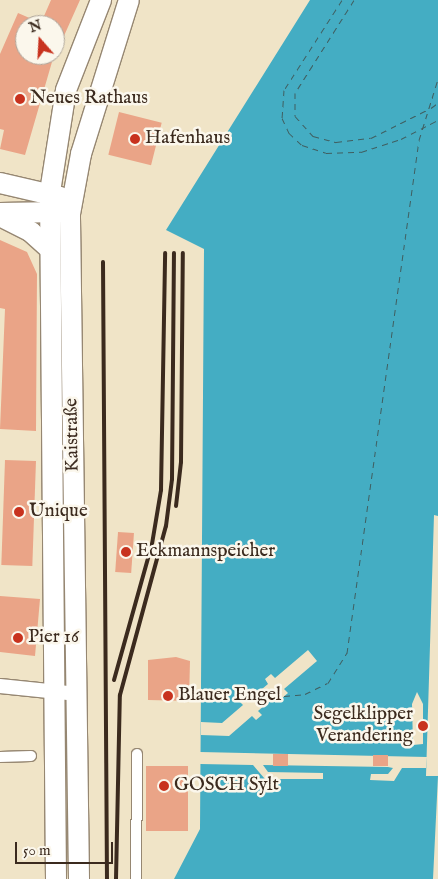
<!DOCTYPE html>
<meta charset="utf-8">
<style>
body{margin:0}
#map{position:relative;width:438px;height:879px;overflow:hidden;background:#f0e4c7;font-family:"IM FELL English",serif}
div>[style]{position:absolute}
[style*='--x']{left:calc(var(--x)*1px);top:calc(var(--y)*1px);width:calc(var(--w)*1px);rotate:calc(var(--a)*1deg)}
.water>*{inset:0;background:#44adc3}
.pier>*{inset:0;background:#f0e4c7}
.ferry>*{height:1px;margin-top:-0.5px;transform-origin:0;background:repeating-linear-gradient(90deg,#3f5e60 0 6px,transparent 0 11px)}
.building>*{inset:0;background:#eaa487;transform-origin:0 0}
.roads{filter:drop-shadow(1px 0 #968772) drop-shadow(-1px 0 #968772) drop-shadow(0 1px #968772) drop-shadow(0 -1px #968772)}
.pedestrian>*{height:10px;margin:-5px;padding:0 5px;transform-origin:5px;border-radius:5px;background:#fff}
.minor>*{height:14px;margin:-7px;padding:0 7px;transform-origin:7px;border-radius:7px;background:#fff}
.secondary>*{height:20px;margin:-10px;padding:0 10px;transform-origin:10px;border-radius:10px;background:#fff}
.rail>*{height:4px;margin:-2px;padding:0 2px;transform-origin:2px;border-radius:2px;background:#3b2a1e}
.dots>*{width:14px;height:14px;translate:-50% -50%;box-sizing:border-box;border:2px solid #fbf7ec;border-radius:50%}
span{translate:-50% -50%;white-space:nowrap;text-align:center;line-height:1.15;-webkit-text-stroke:5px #fbf7ec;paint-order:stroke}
.poi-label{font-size:19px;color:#3b2a1e}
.left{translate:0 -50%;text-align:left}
.right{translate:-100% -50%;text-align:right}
.street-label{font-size:19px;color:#3b2a1e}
.north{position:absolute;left:15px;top:15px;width:50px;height:50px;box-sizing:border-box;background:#fbf7ec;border:1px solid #aea59a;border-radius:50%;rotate:341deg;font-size:14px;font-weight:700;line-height:20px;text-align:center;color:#3b2a1e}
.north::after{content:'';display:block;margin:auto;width:18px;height:22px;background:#c8321e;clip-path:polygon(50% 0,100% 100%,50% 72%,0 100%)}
.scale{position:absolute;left:15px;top:842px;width:98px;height:22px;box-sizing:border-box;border:2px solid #3b2a1e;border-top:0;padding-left:6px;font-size:15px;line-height:18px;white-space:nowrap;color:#3b2a1e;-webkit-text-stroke:4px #fbf7ec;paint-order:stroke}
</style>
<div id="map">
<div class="water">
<i style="clip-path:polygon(310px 0,438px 0,438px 516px,434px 515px,426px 776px,438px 776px,433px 879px,174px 879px,200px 829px,204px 249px,166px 230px)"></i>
</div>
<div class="pier">
<i style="clip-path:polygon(308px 650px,317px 661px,284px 689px,288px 693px,281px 699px,277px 695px,258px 711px,262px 715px,256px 720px,252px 716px,229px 736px,201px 735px,201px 722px,222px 723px,243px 705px,239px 701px,245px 696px,249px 700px,268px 684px,265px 679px,271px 674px,275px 678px)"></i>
<i style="clip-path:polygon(417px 692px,423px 704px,423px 744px,413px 745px,412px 704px)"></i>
<i style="clip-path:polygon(200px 752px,427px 757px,426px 768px,402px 768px,394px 781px,370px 780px,371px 774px,388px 774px,393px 768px,388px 767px,263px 765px,268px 772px,323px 773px,323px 779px,265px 779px,253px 765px,200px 764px)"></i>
</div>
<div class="ferry">
<i style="--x:342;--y:0;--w:107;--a:122.8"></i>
<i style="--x:284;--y:90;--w:28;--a:94"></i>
<i style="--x:282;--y:118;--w:17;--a:65"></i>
<i style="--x:289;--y:133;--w:18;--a:43"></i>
<i style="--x:302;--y:145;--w:25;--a:18"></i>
<i style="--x:326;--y:153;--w:35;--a:-2"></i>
<i style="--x:361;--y:152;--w:42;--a:-18"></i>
<i style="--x:401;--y:139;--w:42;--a:-27.2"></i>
<i style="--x:354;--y:0;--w:110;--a:122.4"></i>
<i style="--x:295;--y:93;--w:23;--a:90"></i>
<i style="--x:295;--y:116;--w:27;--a:48"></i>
<i style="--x:313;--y:136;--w:24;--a:15"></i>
<i style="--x:336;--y:142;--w:35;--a:-7"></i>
<i style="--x:371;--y:138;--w:63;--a:-26.6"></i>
<i style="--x:431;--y:108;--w:9;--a:-36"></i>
<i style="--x:284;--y:696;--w:21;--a:-5"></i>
<i style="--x:305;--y:694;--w:25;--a:-26"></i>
<i style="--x:328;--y:683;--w:36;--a:-58"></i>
<i style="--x:347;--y:653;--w:518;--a:-82.01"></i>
<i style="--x:419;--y:140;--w:64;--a:-72.7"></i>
</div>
<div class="building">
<i style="clip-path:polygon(51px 0,80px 0,55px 56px,55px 25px,25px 25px,25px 55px,54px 55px,25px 155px,0 149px,4px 130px,0 129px,0 54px,18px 13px,41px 23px)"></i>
<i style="left:119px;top:112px;width:44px;height:44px;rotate:14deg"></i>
<i style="clip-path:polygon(0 240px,27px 252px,37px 274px,36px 431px,0 429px,5px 309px,0 308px)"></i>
<i style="left:5px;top:460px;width:31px;height:105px;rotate:2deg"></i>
<i style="left:118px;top:532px;width:16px;height:40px;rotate:4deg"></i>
<i style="clip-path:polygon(0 596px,40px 599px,35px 656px,0 652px)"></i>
<i style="clip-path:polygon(176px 657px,190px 661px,189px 701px,148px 700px,148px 660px)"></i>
<i style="left:273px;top:754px;width:15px;height:12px"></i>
<i style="left:373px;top:755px;width:15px;height:11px"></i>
<i style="left:146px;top:766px;width:42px;height:65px"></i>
</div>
<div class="roads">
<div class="pedestrian">
<i style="--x:0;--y:757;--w:31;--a:-2"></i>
<i style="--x:136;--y:879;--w:125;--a:-89.5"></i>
</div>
<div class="minor">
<i style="--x:0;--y:686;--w:78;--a:5.9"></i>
</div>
<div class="secondary">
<i style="--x:0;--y:183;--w:62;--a:13.1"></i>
<i style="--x:0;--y:213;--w:61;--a:-0.9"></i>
<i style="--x:0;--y:216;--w:35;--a:27"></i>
<i style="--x:31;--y:232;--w:24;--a:42"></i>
<i style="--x:56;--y:879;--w:687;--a:-90.5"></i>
<i style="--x:50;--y:192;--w:103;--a:-81.1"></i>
<i style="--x:66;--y:90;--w:97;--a:-68.7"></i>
<i style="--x:79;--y:879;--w:665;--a:-90.78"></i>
<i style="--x:70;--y:214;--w:61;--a:-79.6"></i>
<i style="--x:81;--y:154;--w:161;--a:-72.7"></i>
</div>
</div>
<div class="rail">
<i style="--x:103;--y:262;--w:617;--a:89.63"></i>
<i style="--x:176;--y:506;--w:44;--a:-83.5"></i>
<i style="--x:181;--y:462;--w:209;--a:-89.5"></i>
<i style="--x:114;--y:680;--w:141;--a:-74.4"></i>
<i style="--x:152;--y:544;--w:55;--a:-80.5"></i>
<i style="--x:161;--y:490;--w:237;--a:-89"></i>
<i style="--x:116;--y:879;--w:184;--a:-88.8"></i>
<i style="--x:120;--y:695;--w:175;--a:-74.8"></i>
<i style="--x:166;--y:526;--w:47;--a:-82.7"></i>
<i style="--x:172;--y:479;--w:226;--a:-89.5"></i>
</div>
<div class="dots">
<i style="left:20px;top:99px;background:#c8321e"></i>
<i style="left:135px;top:139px;background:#c8321e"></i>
<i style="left:19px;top:512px;background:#c8321e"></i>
<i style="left:126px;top:552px;background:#c8321e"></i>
<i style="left:18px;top:638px;background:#c8321e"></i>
<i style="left:168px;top:696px;background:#c8321e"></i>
<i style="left:423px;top:726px;background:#c8321e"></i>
<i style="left:164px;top:786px;background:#c8321e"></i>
</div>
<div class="poi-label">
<span class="left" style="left:30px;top:99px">Neues Rathaus</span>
<span class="left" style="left:145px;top:139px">Hafenhaus</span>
<span class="left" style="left:29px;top:512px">Unique</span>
<span class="left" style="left:136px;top:552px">Eckmannspeicher</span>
<span class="left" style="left:28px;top:638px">Pier 16</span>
<span class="left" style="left:178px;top:696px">Blauer Engel</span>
<span class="right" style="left:413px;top:726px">Segelklipper<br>Verandering</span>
<span class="left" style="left:174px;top:786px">GOSCH Sylt</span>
</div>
<div class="street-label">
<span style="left:73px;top:435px;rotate:-91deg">Kaistraße</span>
</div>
<div class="north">N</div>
<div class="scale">50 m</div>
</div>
